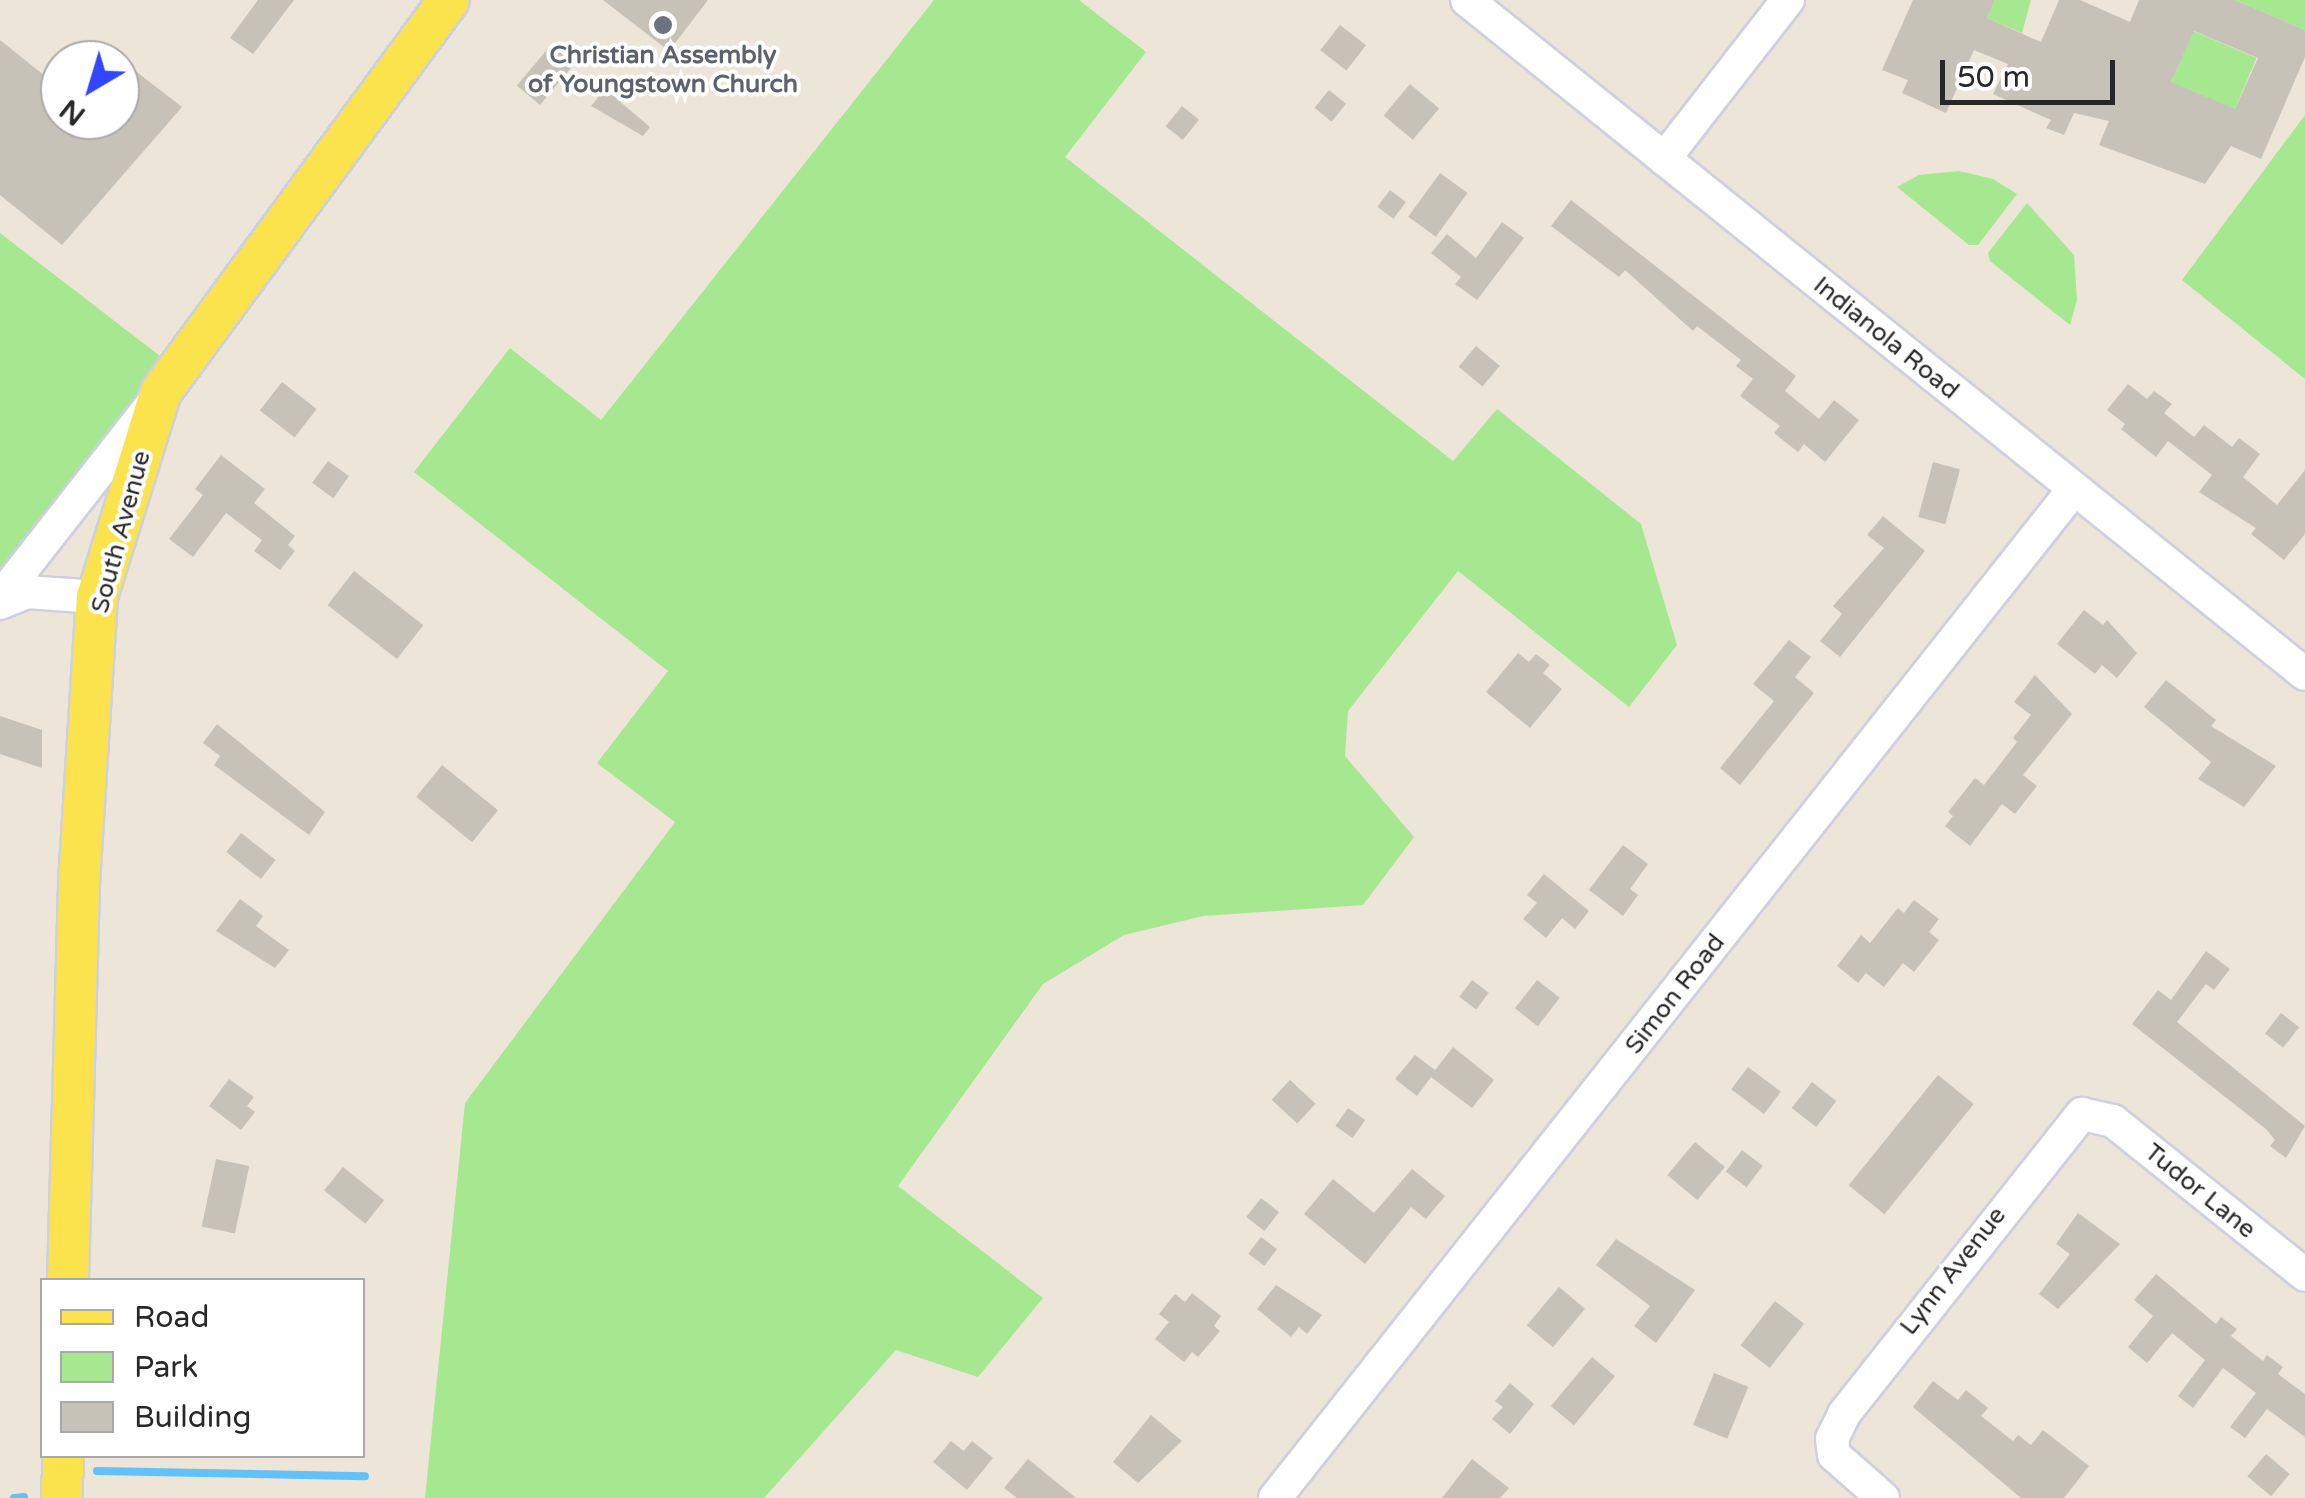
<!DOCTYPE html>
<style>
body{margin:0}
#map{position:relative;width:2305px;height:1498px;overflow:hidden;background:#ece5d8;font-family:"Varela Round",sans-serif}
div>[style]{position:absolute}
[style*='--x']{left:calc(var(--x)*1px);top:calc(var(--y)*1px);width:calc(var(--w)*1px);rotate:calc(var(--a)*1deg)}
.green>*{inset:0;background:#a5e890;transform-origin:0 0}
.stream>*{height:8px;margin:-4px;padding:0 4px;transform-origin:4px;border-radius:4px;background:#62c1f7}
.building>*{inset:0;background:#c7c2b8;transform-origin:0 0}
.roads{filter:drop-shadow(2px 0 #cdcfe3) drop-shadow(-2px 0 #cdcfe3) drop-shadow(0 2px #cdcfe3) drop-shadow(0 -2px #cdcfe3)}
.minor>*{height:32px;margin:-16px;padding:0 16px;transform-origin:16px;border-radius:16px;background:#fff}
.major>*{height:40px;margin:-20px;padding:0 20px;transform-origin:20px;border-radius:20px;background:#fbe34e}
.dots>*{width:28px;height:28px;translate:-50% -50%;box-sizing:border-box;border:5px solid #fff;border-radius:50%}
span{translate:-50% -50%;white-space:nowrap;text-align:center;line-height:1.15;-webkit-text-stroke:8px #fff;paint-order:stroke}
.worship-label{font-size:25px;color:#5b616d;font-weight:700}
.street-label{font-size:25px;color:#282828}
.legend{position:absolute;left:40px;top:1278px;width:325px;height:180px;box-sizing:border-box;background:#fff;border:2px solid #a9a9a9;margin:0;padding:12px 18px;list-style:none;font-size:30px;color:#282828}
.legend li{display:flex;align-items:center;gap:20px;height:50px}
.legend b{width:50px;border:2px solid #a9a9a9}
.north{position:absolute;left:40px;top:40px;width:100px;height:100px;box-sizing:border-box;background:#fff;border:2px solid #a9a9a9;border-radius:50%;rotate:218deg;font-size:28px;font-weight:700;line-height:40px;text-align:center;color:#282828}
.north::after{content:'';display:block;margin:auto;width:35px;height:45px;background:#3245ff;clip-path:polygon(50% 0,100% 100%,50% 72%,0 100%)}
.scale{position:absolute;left:1940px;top:60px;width:175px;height:45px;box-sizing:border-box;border:5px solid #282828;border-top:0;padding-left:12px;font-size:30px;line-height:35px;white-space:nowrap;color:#282828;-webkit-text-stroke:8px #fff;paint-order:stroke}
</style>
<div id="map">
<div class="green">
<i style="clip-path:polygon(934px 0,1079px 0,1146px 52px,1065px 157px,1453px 461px,1497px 409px,1641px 524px,1677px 645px,1629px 707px,1458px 571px,1348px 711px,1345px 756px,1414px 837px,1363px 905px,1203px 916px,1124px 935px,1043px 984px,898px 1186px,1043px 1298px,978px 1377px,896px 1350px,764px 1498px,425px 1498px,465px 1103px,675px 822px,597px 763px,668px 671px,414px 472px,510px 348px,601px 420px)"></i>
<i style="clip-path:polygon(1995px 0,2031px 0,2022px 33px,1987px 18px)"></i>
<i style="clip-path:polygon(2235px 0,2305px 0,2305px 30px)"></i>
<i style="left:2193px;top:31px;width:69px;height:56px;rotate:23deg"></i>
<i style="clip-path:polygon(2305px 115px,2305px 379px,2182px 280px)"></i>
<i style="clip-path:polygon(1959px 171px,1993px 179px,2017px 194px,1978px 245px,1969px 245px,1897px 187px,1919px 175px)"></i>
<i style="clip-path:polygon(2027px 203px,2074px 255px,2077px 300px,2070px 325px,1990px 261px,1988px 253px)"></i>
<i style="clip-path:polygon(0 233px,177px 369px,0 598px)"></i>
</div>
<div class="stream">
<i style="--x:97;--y:1471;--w:268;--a:1.1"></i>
<i style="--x:14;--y:1498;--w:10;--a:-6"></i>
</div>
<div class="building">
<i style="clip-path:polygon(258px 0,294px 0,253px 54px,230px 38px)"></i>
<i style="clip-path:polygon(603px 0,708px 0,669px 51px)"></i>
<i style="clip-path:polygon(evenodd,1913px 0,1995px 0,1987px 18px,2041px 42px,2059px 0,2080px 0,2130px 22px,2139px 0,2235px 0,2305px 30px,2305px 57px,2261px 159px,2231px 146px,2205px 184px,2099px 145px,2109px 121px,2074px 113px,2064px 135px,2046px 128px,2051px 120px,1993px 94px,2008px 64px,1974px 50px,1946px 113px,1902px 93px,1908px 80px,1882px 70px,1913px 0,2194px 31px,2258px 58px,2235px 109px,2171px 82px,2194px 31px)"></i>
<i style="left:1340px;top:25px;width:33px;height:32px;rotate:38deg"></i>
<i style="clip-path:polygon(0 40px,60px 88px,60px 120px,120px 120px,120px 59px,182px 107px,62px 245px,0 195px)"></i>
<i style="left:551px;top:45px;width:30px;height:53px;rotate:40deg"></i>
<i style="left:1410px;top:84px;width:38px;height:41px;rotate:40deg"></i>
<i style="clip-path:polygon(605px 89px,650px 127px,643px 136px,591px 106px)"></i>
<i style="left:1329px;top:90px;width:22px;height:23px;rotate:39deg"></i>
<i style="left:1182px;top:106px;width:22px;height:26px;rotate:39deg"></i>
<i style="left:1440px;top:173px;width:34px;height:54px;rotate:36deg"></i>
<i style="left:1390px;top:190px;width:20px;height:21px;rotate:37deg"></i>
<i style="clip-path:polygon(1571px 200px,1796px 376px,1785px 391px,1819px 419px,1834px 400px,1859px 420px,1825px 462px,1804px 444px,1798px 452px,1774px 433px,1780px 426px,1740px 396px,1753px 379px,1736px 366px,1741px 360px,1697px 326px,1693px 331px,1625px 270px,1619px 277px,1551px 226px)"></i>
<i style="clip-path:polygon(1502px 222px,1524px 238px,1477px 300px,1455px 284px,1461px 277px,1431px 253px,1447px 234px,1476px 258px)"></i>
<i style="left:1476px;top:346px;width:31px;height:27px;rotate:40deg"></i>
<i style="left:282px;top:382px;width:44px;height:36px;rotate:38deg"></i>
<i style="clip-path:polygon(2128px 384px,2147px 399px,2154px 391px,2172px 404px,2164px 413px,2194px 437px,2204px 425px,2232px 447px,2239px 438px,2260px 454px,2243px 477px,2277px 505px,2305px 470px,2305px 534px,2284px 560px,2251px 534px,2256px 528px,2199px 492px,2212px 475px,2168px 441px,2156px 457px,2121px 429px,2125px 424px,2107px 410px)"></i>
<i style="clip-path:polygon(221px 455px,265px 489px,254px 503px,295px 536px,288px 545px,295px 551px,280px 570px,254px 551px,262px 540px,226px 513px,193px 557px,169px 539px,203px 495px,195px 489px)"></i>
<i style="left:328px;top:461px;width:26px;height:27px;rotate:36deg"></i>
<i style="left:1933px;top:462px;width:28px;height:57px;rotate:15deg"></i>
<i style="clip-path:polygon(1883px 516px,1925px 551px,1840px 657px,1820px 641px,1842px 614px,1833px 606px,1884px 548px,1867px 535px)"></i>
<i style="left:354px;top:571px;width:88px;height:43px;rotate:38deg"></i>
<i style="clip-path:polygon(2084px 610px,2103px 625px,2107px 620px,2137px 653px,2117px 678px,2102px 665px,2095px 674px,2057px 644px)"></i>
<i style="clip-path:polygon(1789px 640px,1811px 657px,1795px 677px,1814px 693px,1740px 785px,1720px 768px,1774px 701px,1753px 684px)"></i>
<i style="clip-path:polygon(1518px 653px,1529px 662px,1536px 654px,1550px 665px,1543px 673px,1562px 689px,1530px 728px,1486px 692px)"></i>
<i style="clip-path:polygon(2035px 675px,2072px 714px,2023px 775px,2037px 786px,2015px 814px,2002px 804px,1970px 846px,1945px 826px,1953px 816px,1948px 812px,1975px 778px,1984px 785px,2017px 742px,2013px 738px,2031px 715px,2014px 702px)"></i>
<i style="clip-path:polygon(2166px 680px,2216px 720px,2211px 726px,2276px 766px,2244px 807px,2198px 779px,2211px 762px,2144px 707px)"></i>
<i style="clip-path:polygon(0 716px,42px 730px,42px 768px,0 754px)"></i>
<i style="clip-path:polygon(217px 724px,325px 812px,309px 835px,214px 765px,220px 756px,203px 743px)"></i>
<i style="left:442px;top:765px;width:72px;height:41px;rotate:39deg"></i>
<i style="left:241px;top:833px;width:44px;height:24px;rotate:38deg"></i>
<i style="clip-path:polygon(1623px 845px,1648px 864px,1630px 889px,1638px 895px,1623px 916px,1589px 890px)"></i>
<i style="clip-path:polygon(1544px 874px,1589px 911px,1575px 929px,1562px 918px,1546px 938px,1523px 919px,1537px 903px,1527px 895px)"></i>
<i style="clip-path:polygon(240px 899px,263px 916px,256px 926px,289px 950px,275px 968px,216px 931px)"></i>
<i style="clip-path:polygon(1914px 900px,1939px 919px,1929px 932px,1939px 940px,1914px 972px,1903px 963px,1884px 987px,1866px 973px,1858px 983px,1837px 966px,1861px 935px,1870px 943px,1898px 908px,1904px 913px)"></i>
<i style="clip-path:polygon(2206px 951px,2230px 969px,2214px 990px,2206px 984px,2177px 1022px,2305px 1126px,2286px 1158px,2270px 1146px,2275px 1140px,2266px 1129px,2132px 1024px,2158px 990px,2171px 1000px)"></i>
<i style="left:1472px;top:980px;width:21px;height:21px;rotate:37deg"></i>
<i style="left:1537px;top:980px;width:29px;height:36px;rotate:38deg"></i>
<i style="left:2281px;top:1013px;width:23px;height:26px;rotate:38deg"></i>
<i style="clip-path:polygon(1453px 1047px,1494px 1080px,1472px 1108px,1431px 1077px,1417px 1096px,1395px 1079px,1415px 1055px,1435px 1070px)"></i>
<i style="left:1748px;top:1067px;width:41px;height:28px;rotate:37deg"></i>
<i style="left:1938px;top:1075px;width:46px;height:142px;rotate:39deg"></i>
<i style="clip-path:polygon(229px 1079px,254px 1097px,247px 1106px,255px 1112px,241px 1130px,209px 1106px)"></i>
<i style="left:1290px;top:1080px;width:35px;height:27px;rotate:43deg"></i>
<i style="left:1812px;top:1082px;width:31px;height:33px;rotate:38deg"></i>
<i style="left:1348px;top:1108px;width:21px;height:22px;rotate:35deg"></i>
<i style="left:1695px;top:1142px;width:39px;height:43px;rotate:40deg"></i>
<i style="left:1742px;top:1150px;width:26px;height:27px;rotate:37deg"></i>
<i style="left:216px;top:1159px;width:34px;height:69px;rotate:12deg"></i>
<i style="left:343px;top:1167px;width:53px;height:30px;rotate:39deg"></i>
<i style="clip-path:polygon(1412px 1169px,1445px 1196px,1426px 1219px,1411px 1207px,1365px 1264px,1304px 1214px,1333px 1179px,1374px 1213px)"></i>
<i style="left:1261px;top:1198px;width:23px;height:24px;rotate:38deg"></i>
<i style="clip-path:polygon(2078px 1213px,2120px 1244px,2058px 1309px,2039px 1294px,2070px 1254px,2056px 1244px)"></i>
<i style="left:1261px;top:1237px;width:20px;height:21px;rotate:37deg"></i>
<i style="clip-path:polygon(1616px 1239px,1695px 1290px,1656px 1343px,1634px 1326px,1650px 1306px,1596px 1265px)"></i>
<i style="clip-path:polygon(2156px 1274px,2216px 1324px,2221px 1317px,2237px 1329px,2231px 1336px,2263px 1361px,2267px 1355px,2283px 1367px,2278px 1374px,2305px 1394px,2305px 1437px,2267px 1409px,2245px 1438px,2230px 1427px,2256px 1393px,2223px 1368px,2193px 1408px,2178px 1396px,2205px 1360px,2172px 1333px,2147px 1363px,2128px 1347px,2153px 1316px,2134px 1300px)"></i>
<i style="clip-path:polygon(1276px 1285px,1322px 1315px,1307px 1334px,1299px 1327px,1291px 1337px,1257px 1309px)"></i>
<i style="left:1559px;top:1287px;width:34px;height:50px;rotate:40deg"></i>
<i style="clip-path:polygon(1192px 1293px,1221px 1316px,1214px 1326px,1220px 1331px,1198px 1357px,1192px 1352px,1184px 1362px,1155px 1339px,1169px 1322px,1159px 1314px,1175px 1294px,1185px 1302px)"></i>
<i style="left:1775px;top:1301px;width:37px;height:56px;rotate:38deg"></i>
<i style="left:1592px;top:1357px;width:30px;height:64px;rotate:40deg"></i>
<i style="left:1714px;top:1373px;width:37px;height:56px;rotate:22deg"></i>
<i style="clip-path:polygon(1933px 1381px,1958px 1400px,1966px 1390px,1988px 1408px,1981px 1416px,2013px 1441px,2018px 1435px,2031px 1445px,2043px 1430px,2089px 1466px,2064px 1498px,2021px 1498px,1913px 1407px)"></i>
<i style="clip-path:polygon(1510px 1383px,1534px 1404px,1510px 1434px,1492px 1419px,1503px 1407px,1495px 1401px)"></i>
<i style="clip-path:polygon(1151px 1415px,1182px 1441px,1138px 1483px,1113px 1462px)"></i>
<i style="clip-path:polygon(951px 1441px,964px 1451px,972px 1441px,993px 1458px,967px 1490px,933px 1462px)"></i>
<i style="left:2266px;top:1454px;width:31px;height:29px;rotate:40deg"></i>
<i style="clip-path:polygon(1028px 1459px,1076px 1498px,1017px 1498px,1004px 1488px)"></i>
<i style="clip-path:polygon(1472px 1459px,1509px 1488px,1500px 1498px,1442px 1498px)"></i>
</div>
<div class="roads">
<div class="minor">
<i style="--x:1467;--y:0;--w:1075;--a:38.81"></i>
<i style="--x:1664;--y:159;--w:202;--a:-52.1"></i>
<i style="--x:0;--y:598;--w:246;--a:-51.9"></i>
<i style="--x:0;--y:603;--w:29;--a:-22"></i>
<i style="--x:27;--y:592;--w:70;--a:4.1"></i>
<i style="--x:1275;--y:1498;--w:1287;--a:-51.63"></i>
<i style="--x:1883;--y:1498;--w:65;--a:-138.7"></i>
<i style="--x:1834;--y:1455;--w:16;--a:-97"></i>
<i style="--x:1832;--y:1439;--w:28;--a:-64"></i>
<i style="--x:1844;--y:1414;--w:383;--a:-51.6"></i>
<i style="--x:2082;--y:1114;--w:32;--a:13"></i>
<i style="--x:2113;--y:1121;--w:246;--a:38.7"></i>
</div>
<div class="major">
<i style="--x:68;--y:1280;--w:397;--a:-88.4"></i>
<i style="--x:79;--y:883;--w:287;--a:-86.4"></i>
<i style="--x:97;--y:597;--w:215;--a:-72.7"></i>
<i style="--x:161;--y:392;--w:486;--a:-53.7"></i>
<i style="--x:62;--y:1498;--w:42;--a:-88.6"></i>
</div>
</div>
<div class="dots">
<i style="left:663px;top:25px;background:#6b7280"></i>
</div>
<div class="worship-label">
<span style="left:663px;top:70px">Christian Assembly<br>of Youngstown Church</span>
</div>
<div class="street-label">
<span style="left:1886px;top:338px;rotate:39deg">Indianola Road</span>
<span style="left:121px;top:532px;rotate:-75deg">South Avenue</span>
<span style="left:1675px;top:994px;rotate:-52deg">Simon Road</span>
<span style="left:2200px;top:1191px;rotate:39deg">Tudor Lane</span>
<span style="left:1953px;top:1271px;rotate:-52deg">Lynn Avenue</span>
</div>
<ul class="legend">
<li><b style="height:12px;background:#fbe34e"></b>Road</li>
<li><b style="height:28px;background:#a5e890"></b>Park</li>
<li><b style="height:28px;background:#c7c2b8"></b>Building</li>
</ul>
<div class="north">N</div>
<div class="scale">50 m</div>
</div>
